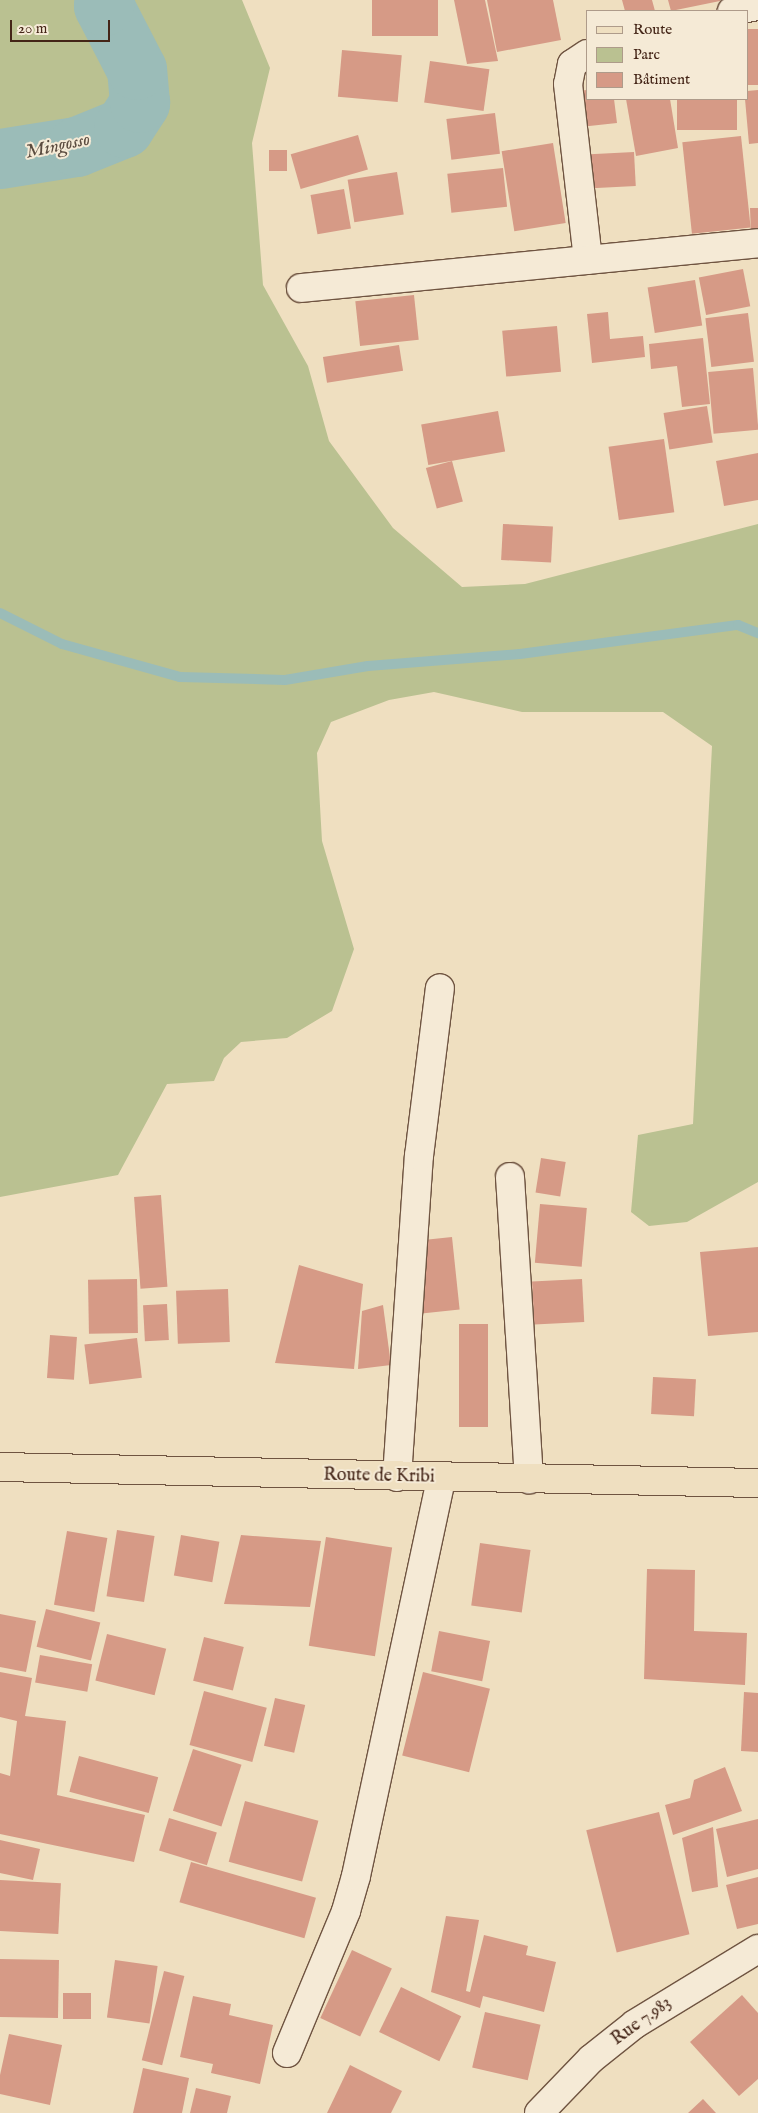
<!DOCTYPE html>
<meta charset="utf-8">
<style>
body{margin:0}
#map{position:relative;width:758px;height:2113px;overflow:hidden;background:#efdfc0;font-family:"IM FELL English",serif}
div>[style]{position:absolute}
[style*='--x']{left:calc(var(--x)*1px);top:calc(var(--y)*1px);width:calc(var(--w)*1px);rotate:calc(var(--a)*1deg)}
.green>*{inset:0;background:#bac191}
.stream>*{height:10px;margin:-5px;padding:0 5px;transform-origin:5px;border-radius:5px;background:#9bbcb8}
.river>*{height:60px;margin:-30px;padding:0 30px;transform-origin:30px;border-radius:30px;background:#9bbcb8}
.building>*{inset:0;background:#d69a86;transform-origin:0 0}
.roads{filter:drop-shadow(1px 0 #6f5441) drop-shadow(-1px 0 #6f5441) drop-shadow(0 1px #6f5441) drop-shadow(0 -1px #6f5441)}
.minor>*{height:28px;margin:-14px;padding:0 14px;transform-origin:14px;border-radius:14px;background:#f5ead6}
.primary>*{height:28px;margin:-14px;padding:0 14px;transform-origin:14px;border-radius:14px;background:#efdfc0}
span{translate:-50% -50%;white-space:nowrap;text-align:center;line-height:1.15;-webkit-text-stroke:4px #f5ead6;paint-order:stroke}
.street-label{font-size:18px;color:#442517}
.water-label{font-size:19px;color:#5a4b3f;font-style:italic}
.legend{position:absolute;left:586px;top:10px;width:162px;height:90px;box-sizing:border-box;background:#f5ead6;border:1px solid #ae9b8a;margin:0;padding:6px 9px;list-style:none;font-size:15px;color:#442517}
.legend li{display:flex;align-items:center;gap:10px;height:25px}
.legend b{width:25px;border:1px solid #ae9b8a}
.scale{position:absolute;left:10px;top:20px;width:100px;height:22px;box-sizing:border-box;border:2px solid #442517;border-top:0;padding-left:6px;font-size:15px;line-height:18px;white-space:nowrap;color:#442517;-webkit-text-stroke:4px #f5ead6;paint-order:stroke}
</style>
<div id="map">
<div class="green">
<i style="clip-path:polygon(0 0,242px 0,270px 68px,252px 143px,263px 285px,308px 366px,329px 441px,393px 528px,462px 587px,525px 584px,758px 524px,758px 1182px,687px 1222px,649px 1226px,631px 1212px,638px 1135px,693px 1124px,712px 746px,663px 712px,522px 712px,434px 692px,389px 700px,331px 722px,317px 753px,322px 841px,354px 949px,332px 1011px,287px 1038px,241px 1042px,224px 1058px,214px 1081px,167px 1084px,118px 1175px,0 1197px)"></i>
</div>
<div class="stream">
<i style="--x:0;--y:613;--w:69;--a:26.6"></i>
<i style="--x:62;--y:644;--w:123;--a:15.6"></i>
<i style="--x:180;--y:677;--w:105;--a:1.6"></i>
<i style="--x:285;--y:680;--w:84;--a:-9.6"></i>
<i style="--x:368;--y:666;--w:152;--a:-4.5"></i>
<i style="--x:520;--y:654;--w:220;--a:-7.6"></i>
<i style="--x:738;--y:625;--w:22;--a:22"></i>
</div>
<div class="river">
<i style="--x:0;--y:159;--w:78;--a:-8.9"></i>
<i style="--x:77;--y:147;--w:51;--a:-22"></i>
<i style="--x:124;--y:128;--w:30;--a:-57"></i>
<i style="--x:140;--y:103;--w:33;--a:-95"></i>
<i style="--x:137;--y:70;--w:72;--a:-117.3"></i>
<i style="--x:104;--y:6;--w:6;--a:-81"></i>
</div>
<div class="building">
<i style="left:372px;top:0;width:66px;height:36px"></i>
<i style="clip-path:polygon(454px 0,485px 0,498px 61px,467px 64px)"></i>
<i style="clip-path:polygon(487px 0,553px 0,561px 40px,497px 52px)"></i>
<i style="clip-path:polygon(622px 0,652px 0,655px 11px,625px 11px)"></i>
<i style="clip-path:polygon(668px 0,720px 0,720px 1px,671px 11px)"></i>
<i style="left:758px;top:29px;width:56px;height:11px;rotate:90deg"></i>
<i style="left:342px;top:50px;width:60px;height:47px;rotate:5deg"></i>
<i style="left:430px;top:61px;width:60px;height:42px;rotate:8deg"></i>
<i style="clip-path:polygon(587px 90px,587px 99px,614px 99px,617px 123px,580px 127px,576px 91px)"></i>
<i style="clip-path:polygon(758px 90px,758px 143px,749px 144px,745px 99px,747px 91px)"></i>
<i style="clip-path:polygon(626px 99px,670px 99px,678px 148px,636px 156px)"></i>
<i style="left:677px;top:99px;width:60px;height:31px"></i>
<i style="left:495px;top:113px;width:41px;height:49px;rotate:83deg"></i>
<i style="left:358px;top:135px;width:36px;height:70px;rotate:74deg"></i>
<i style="left:741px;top:136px;width:92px;height:59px;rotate:84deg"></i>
<i style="left:553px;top:143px;width:81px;height:52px;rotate:81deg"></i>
<i style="left:287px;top:150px;width:21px;height:18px;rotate:90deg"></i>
<i style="left:634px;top:152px;width:34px;height:44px;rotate:87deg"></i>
<i style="left:503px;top:168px;width:39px;height:56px;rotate:84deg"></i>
<i style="left:397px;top:172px;width:43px;height:50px;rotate:81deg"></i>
<i style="left:344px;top:189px;width:40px;height:34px;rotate:80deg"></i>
<i style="clip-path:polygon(750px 208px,758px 208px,758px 234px,751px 235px)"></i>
<i style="left:743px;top:269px;width:38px;height:45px;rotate:79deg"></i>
<i style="left:695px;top:280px;width:46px;height:48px;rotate:81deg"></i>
<i style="left:414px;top:295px;width:45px;height:59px;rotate:84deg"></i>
<i style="clip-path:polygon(608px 312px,610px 339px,643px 336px,645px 357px,592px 363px,587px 314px)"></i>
<i style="left:748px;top:313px;width:49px;height:43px;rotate:83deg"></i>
<i style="left:557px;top:326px;width:46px;height:55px;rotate:85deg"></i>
<i style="clip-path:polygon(703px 338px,710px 404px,682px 407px,677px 366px,651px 369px,649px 344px)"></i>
<i style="left:399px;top:345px;width:26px;height:77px;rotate:81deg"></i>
<i style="left:753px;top:368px;width:62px;height:45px;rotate:85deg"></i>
<i style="left:707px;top:406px;width:37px;height:44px;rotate:81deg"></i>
<i style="left:498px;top:411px;width:41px;height:78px;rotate:80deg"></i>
<i style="left:664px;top:439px;width:74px;height:56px;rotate:82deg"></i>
<i style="clip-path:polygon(758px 453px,758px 500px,724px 506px,716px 461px)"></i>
<i style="left:452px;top:461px;width:42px;height:27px;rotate:75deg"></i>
<i style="left:503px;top:524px;width:50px;height:36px;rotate:3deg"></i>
<i style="left:541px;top:1158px;width:25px;height:35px;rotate:9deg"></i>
<i style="left:161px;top:1195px;width:92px;height:27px;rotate:86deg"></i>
<i style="left:540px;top:1204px;width:47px;height:59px;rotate:5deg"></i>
<i style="left:452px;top:1237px;width:73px;height:50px;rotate:84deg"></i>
<i style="clip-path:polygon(758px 1247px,758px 1332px,708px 1336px,700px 1252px)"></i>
<i style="clip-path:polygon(299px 1265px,363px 1284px,354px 1369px,275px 1363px)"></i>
<i style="left:137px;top:1279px;width:54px;height:49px;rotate:89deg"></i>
<i style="left:582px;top:1279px;width:43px;height:50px;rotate:87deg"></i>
<i style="left:228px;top:1289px;width:53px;height:52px;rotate:88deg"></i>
<i style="left:167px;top:1304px;width:36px;height:24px;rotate:87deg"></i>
<i style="clip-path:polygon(383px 1305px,391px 1365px,358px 1369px,362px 1311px)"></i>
<i style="left:459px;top:1324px;width:29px;height:103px"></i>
<i style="left:50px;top:1335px;width:27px;height:43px;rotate:4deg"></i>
<i style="left:137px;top:1338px;width:40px;height:53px;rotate:83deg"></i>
<i style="left:653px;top:1377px;width:43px;height:37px;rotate:3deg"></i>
<i style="left:117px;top:1530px;width:38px;height:67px;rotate:9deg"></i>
<i style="left:67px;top:1531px;width:41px;height:75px;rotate:10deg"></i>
<i style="left:181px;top:1535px;width:39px;height:41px;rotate:10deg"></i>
<i style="clip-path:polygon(241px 1535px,321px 1541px,310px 1607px,224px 1604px)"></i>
<i style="left:326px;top:1537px;width:67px;height:110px;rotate:9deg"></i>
<i style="left:480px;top:1543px;width:51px;height:63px;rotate:8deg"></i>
<i style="clip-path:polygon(647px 1569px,695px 1570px,694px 1631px,747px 1633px,745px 1685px,644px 1679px)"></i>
<i style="left:46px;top:1609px;width:56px;height:39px;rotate:14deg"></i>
<i style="clip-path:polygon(0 1614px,36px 1621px,26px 1672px,0 1667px)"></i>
<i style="left:439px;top:1631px;width:52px;height:41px;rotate:11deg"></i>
<i style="left:107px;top:1634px;width:61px;height:48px;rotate:14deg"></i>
<i style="left:204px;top:1637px;width:41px;height:45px;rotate:14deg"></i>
<i style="left:40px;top:1655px;width:53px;height:28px;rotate:10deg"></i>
<i style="clip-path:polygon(0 1672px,32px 1678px,25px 1716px,66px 1721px,57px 1795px,145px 1815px,134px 1862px,0 1834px,0 1773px,10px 1776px,17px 1721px,0 1717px)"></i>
<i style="left:423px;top:1672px;width:69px;height:86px;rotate:14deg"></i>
<i style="left:204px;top:1691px;width:65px;height:56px;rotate:15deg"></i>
<i style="clip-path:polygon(744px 1692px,758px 1693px,758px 1752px,741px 1751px)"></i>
<i style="left:275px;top:1698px;width:31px;height:49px;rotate:13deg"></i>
<i style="left:193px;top:1749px;width:51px;height:65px;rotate:18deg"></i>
<i style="left:79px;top:1756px;width:82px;height:37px;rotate:15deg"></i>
<i style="clip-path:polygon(725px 1767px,742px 1811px,673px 1835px,665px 1805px,690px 1798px,694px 1780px)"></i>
<i style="left:245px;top:1801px;width:76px;height:63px;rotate:15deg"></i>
<i style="left:659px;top:1812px;width:126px;height:75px;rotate:76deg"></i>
<i style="left:169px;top:1818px;width:50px;height:34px;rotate:17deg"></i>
<i style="clip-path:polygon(758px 1819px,758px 1869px,727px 1877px,716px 1829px)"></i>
<i style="clip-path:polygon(713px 1827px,718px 1887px,692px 1892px,682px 1838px)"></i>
<i style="clip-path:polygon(0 1840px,40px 1849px,33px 1880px,0 1873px)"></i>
<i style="left:191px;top:1862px;width:130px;height:42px;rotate:16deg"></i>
<i style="clip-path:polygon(758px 1877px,758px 1924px,737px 1929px,726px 1885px)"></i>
<i style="left:0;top:1880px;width:61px;height:51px;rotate:3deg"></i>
<i style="clip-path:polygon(446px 1916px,479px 1920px,466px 1991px,470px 1992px,484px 1935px,528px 1946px,526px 1955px,556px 1962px,544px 2012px,483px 1996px,480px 2008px,431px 1992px)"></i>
<i style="left:352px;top:1950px;width:44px;height:75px;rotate:25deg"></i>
<i style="left:0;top:1959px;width:59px;height:58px;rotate:1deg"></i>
<i style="left:115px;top:1960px;width:43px;height:58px;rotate:8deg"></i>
<i style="left:164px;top:1971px;width:21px;height:92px;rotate:14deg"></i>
<i style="left:401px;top:1987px;width:67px;height:50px;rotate:26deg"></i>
<i style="left:63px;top:1993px;width:28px;height:26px"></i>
<i style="clip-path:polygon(742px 1995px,758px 2013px,758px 2079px,739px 2096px,690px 2042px)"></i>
<i style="clip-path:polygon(193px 1996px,231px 2004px,229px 2015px,273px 2025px,260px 2084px,211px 2073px,213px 2064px,180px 2057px)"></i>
<i style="left:485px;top:2012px;width:57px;height:57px;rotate:13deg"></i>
<i style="clip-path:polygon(9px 2034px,62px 2045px,50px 2105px,0 2094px,0 2075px)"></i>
<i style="clip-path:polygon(350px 2065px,402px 2091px,391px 2113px,327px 2113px)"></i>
<i style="clip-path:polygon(143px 2068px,189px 2078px,182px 2113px,133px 2113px)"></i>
<i style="clip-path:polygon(196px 2088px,231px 2096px,227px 2113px,190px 2113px)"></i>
<i style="clip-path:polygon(703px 2099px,716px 2113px,688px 2113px)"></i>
</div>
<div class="roads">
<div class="minor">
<i style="--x:732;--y:11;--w:26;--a:-11"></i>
<i style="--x:587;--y:54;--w:18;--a:146"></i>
<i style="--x:572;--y:64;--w:20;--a:101"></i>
<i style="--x:568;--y:84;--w:177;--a:83.5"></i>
<i style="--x:301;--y:288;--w:459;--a:-5.6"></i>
<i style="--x:510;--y:1177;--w:303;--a:86.4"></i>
<i style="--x:397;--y:1477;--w:322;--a:-86.1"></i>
<i style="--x:419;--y:1156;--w:169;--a:-82.9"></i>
<i style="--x:287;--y:2053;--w:154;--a:-67.4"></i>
<i style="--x:346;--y:1911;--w:36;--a:-74"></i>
<i style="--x:356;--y:1876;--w:407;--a:-77.9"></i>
<i style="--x:539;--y:2113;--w:75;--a:-46.1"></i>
<i style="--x:591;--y:2059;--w:56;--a:-38.5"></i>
<i style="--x:635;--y:2024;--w:144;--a:-31.4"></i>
</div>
<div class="primary">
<i style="--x:0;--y:1467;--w:758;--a:1.21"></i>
</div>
</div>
<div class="street-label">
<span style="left:379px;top:1477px;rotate:1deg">Route de Kribi</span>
<span style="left:642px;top:2022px;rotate:-36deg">Rue 7.983</span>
</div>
<div class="water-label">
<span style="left:58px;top:147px;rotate:-12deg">Mingosso</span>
</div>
<ul class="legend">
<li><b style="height:6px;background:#efdfc0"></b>Route</li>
<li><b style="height:14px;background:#bac191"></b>Parc</li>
<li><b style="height:14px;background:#d69a86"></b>Bâtiment</li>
</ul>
<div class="scale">20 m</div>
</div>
